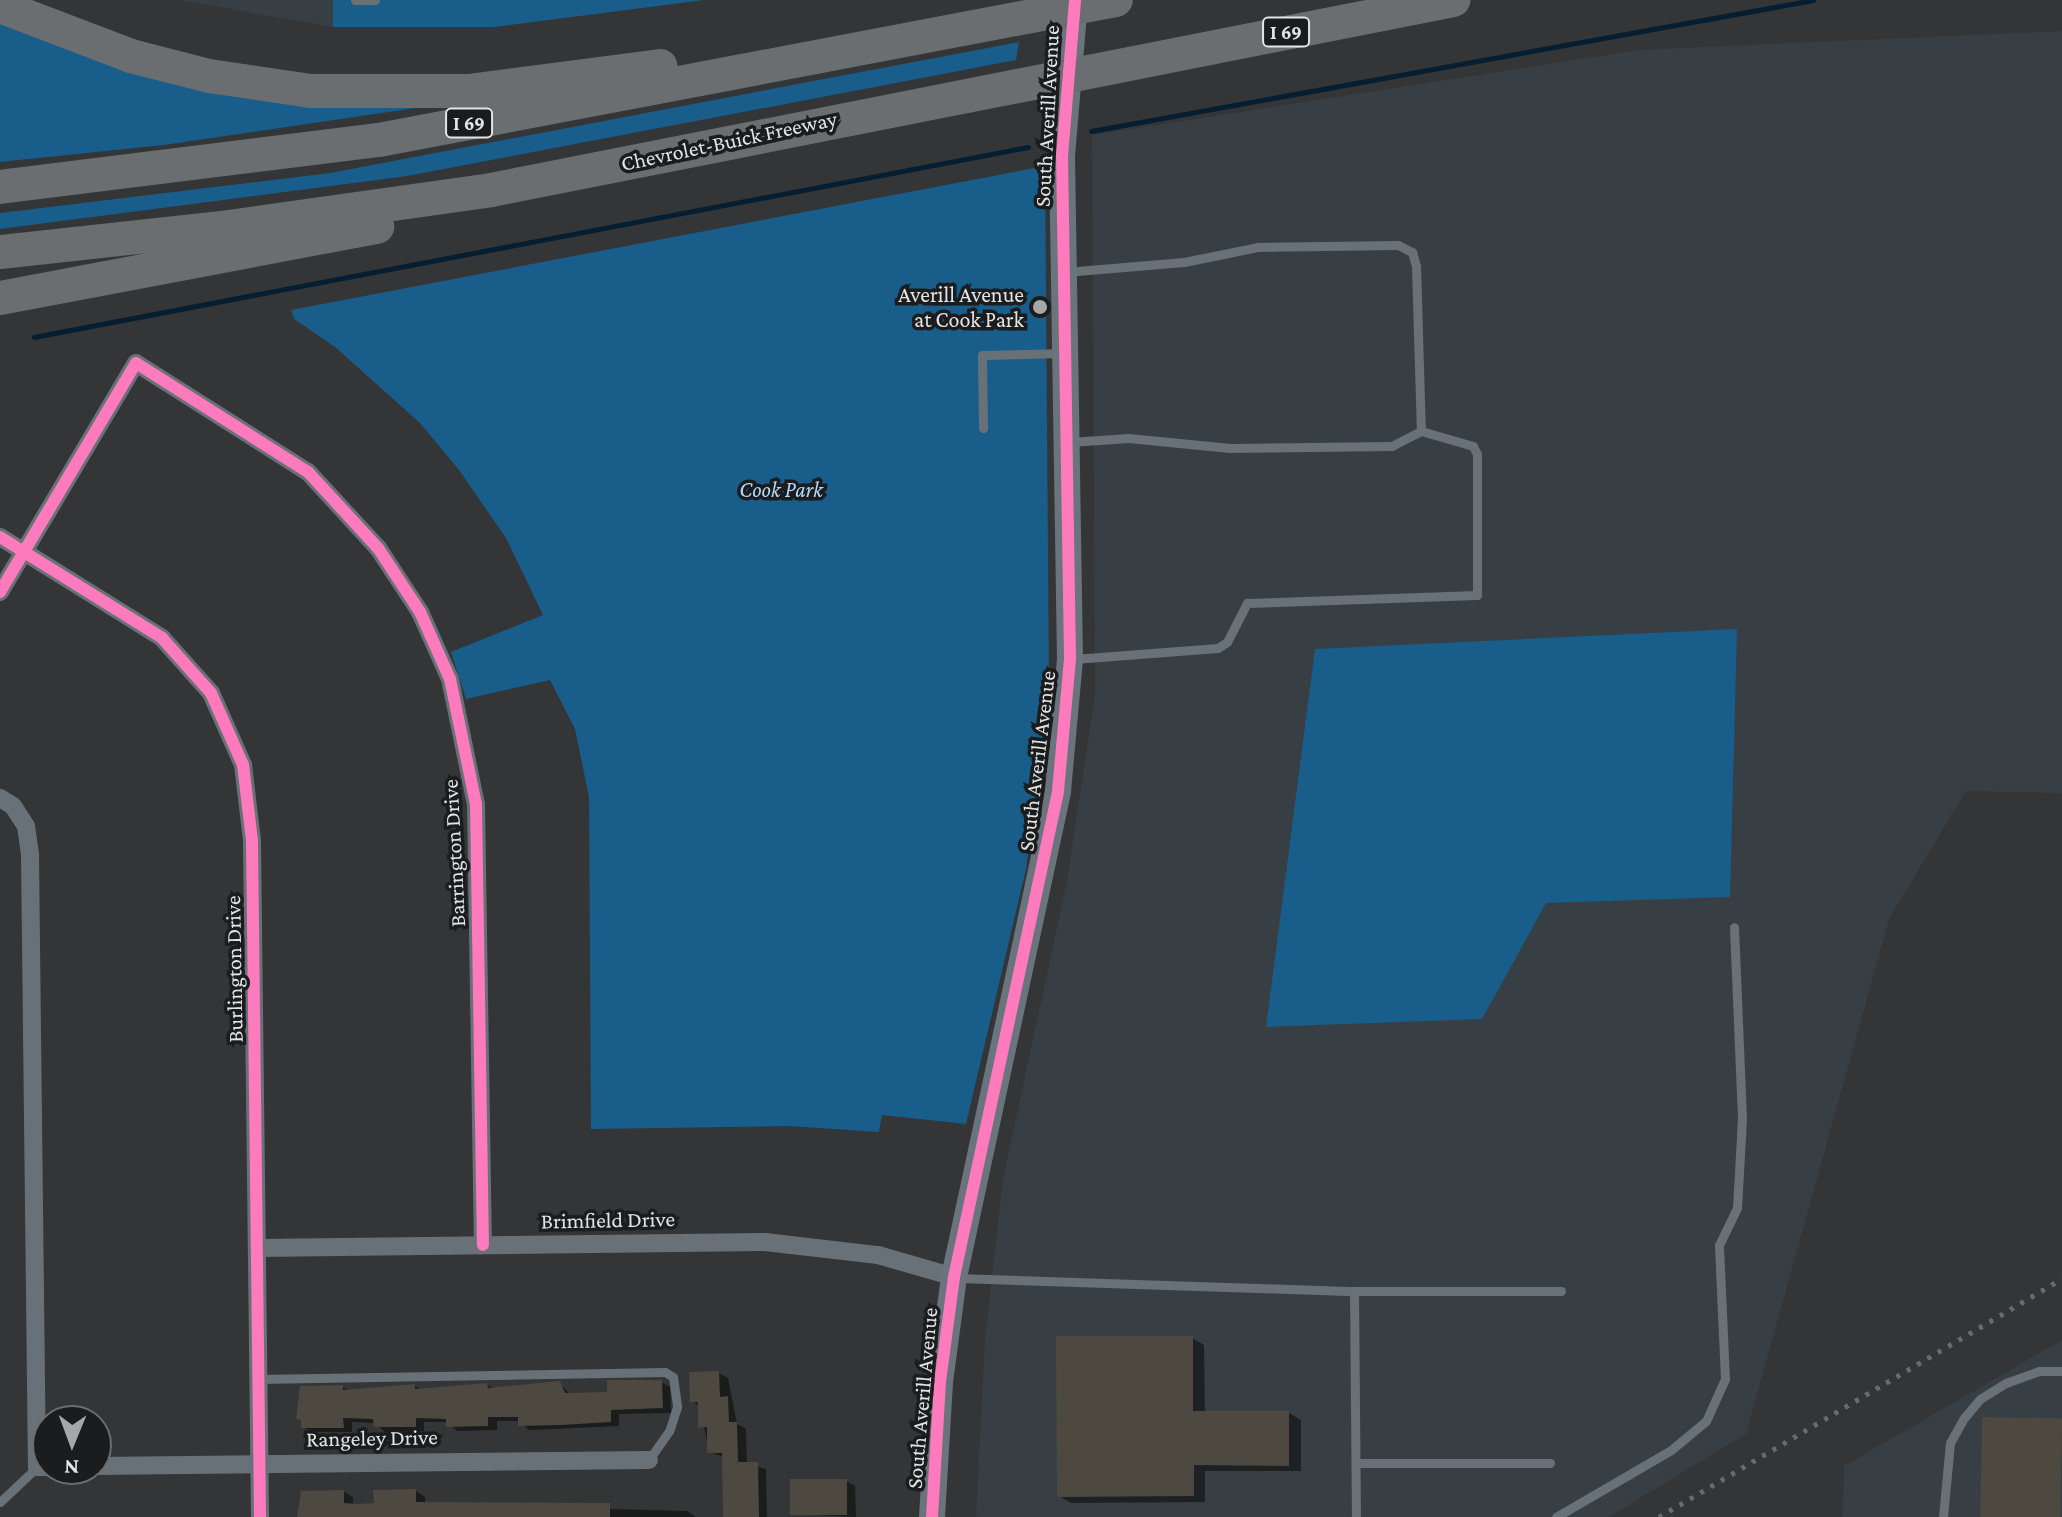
<!DOCTYPE html>
<style>
body{margin:0}
#map{position:relative;width:2062px;height:1517px;overflow:hidden;background:#333536;font-family:"Crimson Pro",serif}
div>[style]{position:absolute}
[style*='--x']{left:calc(var(--x)*1px);top:calc(var(--y)*1px);width:calc(var(--w)*1px);rotate:calc(var(--a)*1deg)}
.built>*{inset:0;background:#373f44}
.green>*{inset:0;background:#195d8a}
.shadow>*{inset:0;background:#0007}
.stream>*{height:5px;margin:-2.5px;padding:0 2.5px;transform-origin:2.5px;border-radius:2.5px;background:#061e31}
.building>*{inset:0;background:#4d4941;transform-origin:0 0}
.lane>*{height:9px;margin:-4.5px;padding:0 4.5px;transform-origin:4.5px;border-radius:4.5px;background:#697178}
.street>*{height:18px;margin:-9px;padding:0 9px;transform-origin:9px;border-radius:9px;background:#697178}
.secondary>*{height:26px;margin:-13px;padding:0 13px;transform-origin:13px;border-radius:13px;background:#6a747c}
.highway>*{height:34px;margin:-17px;padding:0 17px;transform-origin:17px;border-radius:17px;background:#6a6e71}
.rail>*{height:5px;margin-top:-2.5px;transform-origin:0;background:repeating-linear-gradient(90deg,#666b6f 0 4px,transparent 0 12px)}
.cycleway>*{height:12px;margin:-6px;padding:0 6px;transform-origin:6px;border-radius:6px;background:#fd7abc}
.dots>*{width:22px;height:22px;translate:-50% -50%;box-sizing:border-box;border:4px solid #1b1c1d;border-radius:50%}
span{translate:-50% -50%;white-space:nowrap;text-align:center;line-height:1.15;-webkit-text-stroke:7px #1b1c1d;paint-order:stroke}
.shield-label span{padding:2px 6px;background:#1b1c1d;border:2px solid;border-radius:6px;-webkit-text-stroke-width:0}
.shield-label{font-size:20px;color:#e3e4e6;font-weight:700}
.street-label{font-size:22px;color:#e3e4e6}
.poi-label{font-size:22px;color:#e3e4e6}
.right{translate:-100% -50%;text-align:right}
.park-label{font-size:22px;color:#b3dafb;font-style:italic}
.north{position:absolute;left:32px;top:1405px;width:80px;height:80px;box-sizing:border-box;background:#1b1c1d;border:2px solid #6b6c6d;border-radius:50%;rotate:181deg;font-size:22px;font-weight:700;line-height:32px;text-align:center;color:#e3e4e6}
.north::after{content:'';display:block;margin:auto;width:28px;height:36px;background:#a5a7a8;clip-path:polygon(50% 0,100% 100%,50% 72%,0 100%)}
</style>
<div id="map">
<div class="built">
<i style="clip-path:polygon(179px 0,333px 0,333px 27px)"></i>
<i style="clip-path:polygon(2062px 31px,2062px 793px,1966px 791px,1889px 919px,1746px 1434px,1609px 1517px,976px 1517px,985px 1340px,1003px 1179px,1067px 881px,1095px 695px,1092px 135px,1639px 50px)"></i>
<i style="clip-path:polygon(2062px 1340px,2062px 1517px,1843px 1517px,1844px 1466px)"></i>
</div>
<div class="green">
<i style="clip-path:polygon(333px 0,704px 0,494px 27px,333px 27px)"></i>
<i style="clip-path:polygon(0 17px,416px 108px,164px 145px,0 162px)"></i>
<i style="clip-path:polygon(1019px 42px,1016px 60px,407px 176px,0 229px,0 213px,330px 173px)"></i>
<i style="clip-path:polygon(1045px 166px,1049px 683px,1026px 869px,966px 1124px,882px 1115px,879px 1132px,789px 1126px,591px 1129px,589px 797px,575px 729px,550px 680px,466px 699px,451px 652px,543px 615px,506px 538px,459px 470px,420px 423px,335px 347px,294px 319px,291px 310px)"></i>
<i style="clip-path:polygon(1737px 629px,1730px 897px,1546px 903px,1482px 1019px,1266px 1027px,1315px 649px)"></i>
</div>
<div class="shadow">
<i style="clip-path:polygon(1192px 1338px,1204px 1345px,1205px 1413px,1289px 1413px,1301px 1420px,1301px 1471px,1205px 1471px,1205px 1502px,1071px 1503px,1059px 1496px)"></i>
<i style="clip-path:polygon(719px 1373px,728px 1378px,737px 1424px,746px 1429px,747px 1464px,766px 1469px,767px 1517px,725px 1517px,724px 1457px,709px 1452px,700px 1406px,692px 1401px)"></i>
<i style="clip-path:polygon(661px 1382px,670px 1387px,671px 1413px,619px 1414px,619px 1426px,529px 1430px,520px 1421px,497px 1421px,497px 1430px,457px 1431px,448px 1422px,424px 1422px,424px 1431px,385px 1432px,375px 1423px,352px 1422px,352px 1432px,312px 1432px,303px 1427px,342px 1387px,349px 1391px,415px 1386px,422px 1390px,487px 1385px,495px 1389px,559px 1383px,571px 1395px,609px 1394px)"></i>
<i style="clip-path:polygon(846px 1481px,855px 1486px,856px 1517px,793px 1514px)"></i>
<i style="clip-path:polygon(416px 1491px,425px 1497px,425px 1504px,687px 1511px,696px 1517px,301px 1517px,344px 1492px,353px 1497px,353px 1505px,376px 1505px)"></i>
</div>
<div class="stream">
<i style="--x:1091;--y:131;--w:734;--a:-10.28"></i>
<i style="--x:34;--y:337;--w:1012;--a:-10.82"></i>
</div>
<div class="building">
<i style="clip-path:polygon(1056px 1336px,1193px 1336px,1193px 1411px,1289px 1411px,1289px 1466px,1194px 1465px,1194px 1496px,1057px 1497px)"></i>
<i style="clip-path:polygon(719px 1371px,720px 1397px,728px 1396px,729px 1422px,737px 1422px,738px 1462px,758px 1462px,759px 1517px,723px 1517px,722px 1453px,707px 1453px,707px 1427px,698px 1428px,698px 1402px,690px 1402px,689px 1372px)"></i>
<i style="clip-path:polygon(607px 1380px,662px 1380px,663px 1408px,611px 1410px,611px 1422px,561px 1425px,518px 1426px,518px 1417px,488px 1417px,488px 1426px,446px 1427px,446px 1419px,416px 1418px,416px 1427px,374px 1427px,373px 1419px,343px 1418px,344px 1428px,301px 1428px,301px 1420px,296px 1419px,300px 1386px,343px 1385px,343px 1390px,415px 1384px,415px 1389px,487px 1383px,488px 1388px,560px 1381px,565px 1393px,607px 1392px)"></i>
<i style="left:1982px;top:1417px;width:80px;height:100px;rotate:1deg"></i>
<i style="left:847px;top:1479px;width:36px;height:57px;rotate:90deg"></i>
<i style="clip-path:polygon(416px 1489px,416px 1502px,610px 1503px,610px 1517px,297px 1517px,301px 1491px,344px 1490px,344px 1503px,360px 1504px,374px 1503px,373px 1490px)"></i>
</div>
<div class="lane">
<i style="--x:355;--y:0;--w:20;--a:0"></i>
<i style="--x:1065;--y:272;--w:119;--a:-4.8"></i>
<i style="--x:1184;--y:262;--w:76;--a:-11.5"></i>
<i style="--x:1258;--y:247;--w:140;--a:-0.8"></i>
<i style="--x:1398;--y:245;--w:16;--a:27"></i>
<i style="--x:1412;--y:252;--w:15;--a:74"></i>
<i style="--x:1416;--y:266;--w:165;--a:88.3"></i>
<i style="--x:1421;--y:431;--w:33;--a:153"></i>
<i style="--x:1392;--y:446;--w:162;--a:179.3"></i>
<i style="--x:1230;--y:448;--w:102;--a:-174.4"></i>
<i style="--x:1128;--y:438;--w:58;--a:176.1"></i>
<i style="--x:983;--y:428;--w:73;--a:-90.8"></i>
<i style="--x:982;--y:355;--w:82;--a:-1.4"></i>
<i style="--x:1074;--y:659;--w:144;--a:-4.4"></i>
<i style="--x:1218;--y:648;--w:11;--a:-34"></i>
<i style="--x:1227;--y:642;--w:44;--a:-62.9"></i>
<i style="--x:1247;--y:603;--w:230;--a:-2"></i>
<i style="--x:1477;--y:595;--w:141;--a:-90"></i>
<i style="--x:1477;--y:454;--w:9;--a:-117"></i>
<i style="--x:1473;--y:446;--w:54;--a:-163.9"></i>
<i style="--x:958;--y:1278;--w:396;--a:1.9"></i>
<i style="--x:1354;--y:1291;--w:207;--a:0"></i>
<i style="--x:1354;--y:1291;--w:226;--a:89.5"></i>
<i style="--x:259;--y:1379;--w:406;--a:-1"></i>
<i style="--x:665;--y:1372;--w:9;--a:32"></i>
<i style="--x:673;--y:1377;--w:30;--a:82"></i>
<i style="--x:677;--y:1407;--w:25;--a:108"></i>
<i style="--x:669;--y:1431;--w:35;--a:125"></i>
<i style="--x:1356;--y:1463;--w:194;--a:0"></i>
<i style="--x:0;--y:1502;--w:51;--a:-43.4"></i>
<i style="--x:1556;--y:1517;--w:133;--a:-30.2"></i>
<i style="--x:1671;--y:1450;--w:45;--a:-39.6"></i>
<i style="--x:1706;--y:1421;--w:46;--a:-65.7"></i>
<i style="--x:1725;--y:1379;--w:134;--a:-92.6"></i>
<i style="--x:1719;--y:1245;--w:41;--a:-64.1"></i>
<i style="--x:1737;--y:1208;--w:90;--a:-86.8"></i>
<i style="--x:1742;--y:1118;--w:191;--a:-92.4"></i>
<i style="--x:1943;--y:1517;--w:74;--a:-84.6"></i>
<i style="--x:1950;--y:1443;--w:29;--a:-61"></i>
<i style="--x:1964;--y:1418;--w:25;--a:-50"></i>
<i style="--x:1980;--y:1399;--w:31;--a:-32"></i>
<i style="--x:2006;--y:1383;--w:35;--a:-20"></i>
<i style="--x:2039;--y:1371;--w:23;--a:0"></i>
</div>
<div class="street">
<i style="--x:0;--y:537;--w:191;--a:31.9"></i>
<i style="--x:162;--y:638;--w:74;--a:48.3"></i>
<i style="--x:211;--y:693;--w:79;--a:66"></i>
<i style="--x:243;--y:765;--w:77;--a:83.2"></i>
<i style="--x:252;--y:841;--w:676;--a:89.32"></i>
<i style="--x:0;--y:592;--w:266;--a:-59.3"></i>
<i style="--x:136;--y:363;--w:204;--a:32.4"></i>
<i style="--x:308;--y:472;--w:103;--a:47.4"></i>
<i style="--x:378;--y:548;--w:77;--a:56.7"></i>
<i style="--x:420;--y:612;--w:73;--a:65.9"></i>
<i style="--x:450;--y:679;--w:128;--a:78.3"></i>
<i style="--x:476;--y:804;--w:441;--a:89.1"></i>
<i style="--x:0;--y:798;--w:15;--a:32"></i>
<i style="--x:13;--y:806;--w:24;--a:57"></i>
<i style="--x:26;--y:826;--w:28;--a:82"></i>
<i style="--x:30;--y:854;--w:613;--a:89.35"></i>
<i style="--x:37;--y:1467;--w:11;--a:0"></i>
<i style="--x:257;--y:1248;--w:508;--a:-0.68"></i>
<i style="--x:765;--y:1242;--w:114;--a:6.6"></i>
<i style="--x:878;--y:1255;--w:79;--a:16.1"></i>
<i style="--x:96;--y:1466;--w:553;--a:-0.62"></i>
</div>
<div class="secondary">
<i style="--x:932;--y:1517;--w:135;--a:-86.6"></i>
<i style="--x:940;--y:1382;--w:106;--a:-82.4"></i>
<i style="--x:954;--y:1277;--w:497;--a:-77.9"></i>
<i style="--x:1058;--y:791;--w:133;--a:-84.8"></i>
<i style="--x:1070;--y:659;--w:503;--a:-90.91"></i>
<i style="--x:1062;--y:156;--w:157;--a:-85.2"></i>
</div>
<div class="highway">
<i style="--x:0;--y:6;--w:140;--a:20.9"></i>
<i style="--x:131;--y:56;--w:81;--a:14.4"></i>
<i style="--x:209;--y:76;--w:103;--a:8.4"></i>
<i style="--x:311;--y:91;--w:157;--a:0"></i>
<i style="--x:468;--y:91;--w:194;--a:-7.4"></i>
<i style="--x:0;--y:187;--w:382;--a:-7.1"></i>
<i style="--x:379;--y:140;--w:750;--a:-10.76"></i>
<i style="--x:0;--y:252;--w:230;--a:-6.2"></i>
<i style="--x:229;--y:227;--w:265;--a:-8"></i>
<i style="--x:491;--y:190;--w:981;--a:-11.17"></i>
<i style="--x:0;--y:298;--w:384;--a:-10.7"></i>
</div>
<div class="rail">
<i style="--x:1659;--y:1517;--w:468;--a:-30.6"></i>
</div>
<div class="cycleway">
<i style="--x:0;--y:537;--w:191;--a:31.9"></i>
<i style="--x:162;--y:638;--w:74;--a:48.3"></i>
<i style="--x:211;--y:693;--w:79;--a:66"></i>
<i style="--x:243;--y:765;--w:77;--a:83.2"></i>
<i style="--x:252;--y:841;--w:676;--a:89.32"></i>
<i style="--x:0;--y:592;--w:266;--a:-59.3"></i>
<i style="--x:136;--y:363;--w:204;--a:32.4"></i>
<i style="--x:308;--y:472;--w:103;--a:47.4"></i>
<i style="--x:378;--y:548;--w:77;--a:56.7"></i>
<i style="--x:420;--y:612;--w:73;--a:65.9"></i>
<i style="--x:450;--y:679;--w:128;--a:78.3"></i>
<i style="--x:476;--y:804;--w:441;--a:89.1"></i>
<i style="--x:932;--y:1517;--w:135;--a:-86.6"></i>
<i style="--x:940;--y:1382;--w:106;--a:-82.4"></i>
<i style="--x:954;--y:1277;--w:497;--a:-77.9"></i>
<i style="--x:1058;--y:791;--w:133;--a:-84.8"></i>
<i style="--x:1070;--y:659;--w:503;--a:-90.91"></i>
<i style="--x:1062;--y:156;--w:157;--a:-85.2"></i>
</div>
<div class="dots">
<i style="left:1040px;top:307px;background:#a5a7a8"></i>
</div>
<div class="shield-label">
<span style="left:1286px;top:32px">I 69</span>
<span style="left:469px;top:123px">I 69</span>
</div>
<div class="street-label">
<span style="left:1047px;top:116px;rotate:-87deg">South Averill Avenue</span>
<span style="left:729px;top:141px;rotate:-12deg">Chevrolet-Buick Freeway</span>
<span style="left:1037px;top:761px;rotate:-83deg">South Averill Avenue</span>
<span style="left:454px;top:853px;rotate:-93deg">Barrington Drive</span>
<span style="left:234px;top:969px;rotate:-91deg">Burlington Drive</span>
<span style="left:608px;top:1220px;rotate:-1deg">Brimfield Drive</span>
<span style="left:922px;top:1398px;rotate:-85deg">South Averill Avenue</span>
<span style="left:372px;top:1438px;rotate:-1deg">Rangeley Drive</span>
</div>
<div class="poi-label">
<span class="right" style="left:1024px;top:307px">Averill Avenue<br>at Cook Park</span>
</div>
<div class="park-label">
<span style="left:781px;top:490px">Cook Park</span>
</div>
<div class="north">N</div>
</div>
